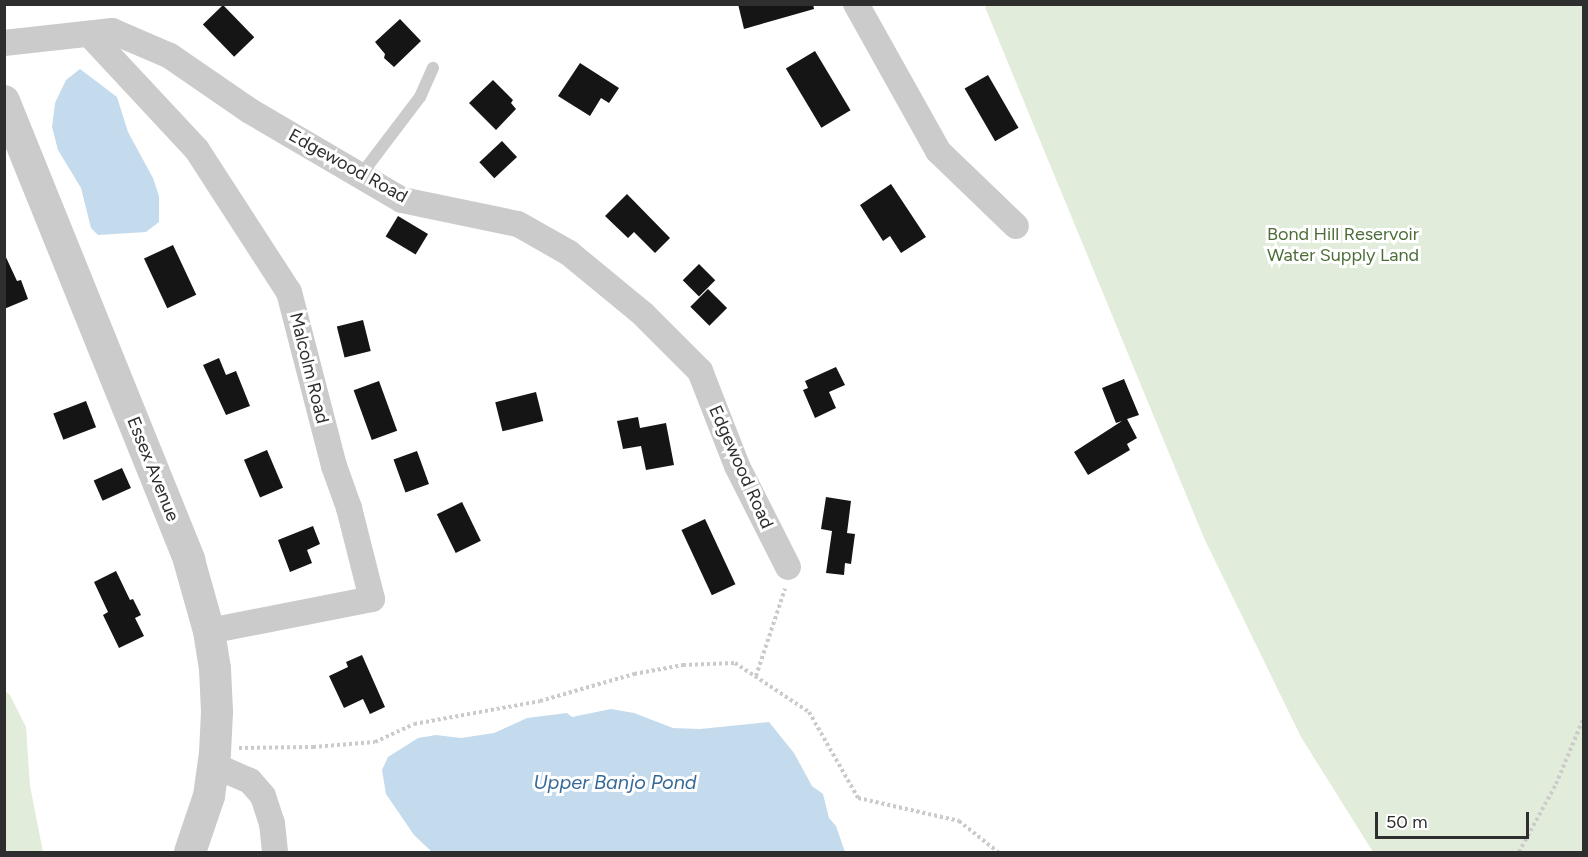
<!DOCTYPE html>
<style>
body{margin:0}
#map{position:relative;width:1588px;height:857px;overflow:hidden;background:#fff;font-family:Figtree,sans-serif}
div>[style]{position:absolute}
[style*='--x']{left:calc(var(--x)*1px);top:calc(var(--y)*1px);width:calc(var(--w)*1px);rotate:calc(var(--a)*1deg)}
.green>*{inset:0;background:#e2ecda}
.water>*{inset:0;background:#c4dbee}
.building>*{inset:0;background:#151515;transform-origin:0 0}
.path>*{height:4px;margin-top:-2px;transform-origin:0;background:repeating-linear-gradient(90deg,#cbcbcb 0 3px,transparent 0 6px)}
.service>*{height:12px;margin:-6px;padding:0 6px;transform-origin:6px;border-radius:6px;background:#cbcbcb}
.minor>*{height:26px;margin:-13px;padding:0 13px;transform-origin:13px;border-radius:13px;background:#cbcbcb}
.tertiary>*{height:32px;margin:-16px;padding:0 16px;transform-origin:16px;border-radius:16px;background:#cbcbcb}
span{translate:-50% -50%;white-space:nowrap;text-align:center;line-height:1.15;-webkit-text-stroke:6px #fff;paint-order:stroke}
.street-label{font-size:18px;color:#2e2e2e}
.park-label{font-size:18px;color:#4c6d38}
.water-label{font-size:20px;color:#366996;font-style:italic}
.frame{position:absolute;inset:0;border:6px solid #2e2e2e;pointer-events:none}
.scale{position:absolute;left:1375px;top:812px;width:154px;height:27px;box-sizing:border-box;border:3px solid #2e2e2e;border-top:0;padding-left:8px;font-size:18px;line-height:21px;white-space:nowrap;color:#2e2e2e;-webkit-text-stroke:4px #fff;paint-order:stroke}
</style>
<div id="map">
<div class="green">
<i style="clip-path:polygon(991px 4px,1583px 5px,1583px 852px,1373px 852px,1301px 737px,1204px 538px,985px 7px)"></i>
<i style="clip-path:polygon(4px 690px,10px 695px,26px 727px,30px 786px,43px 852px,5px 852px)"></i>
</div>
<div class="water">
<i style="clip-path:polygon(80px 69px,117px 97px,128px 132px,153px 178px,159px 196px,159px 222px,146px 232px,98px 235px,91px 228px,81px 188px,58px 150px,52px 127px,55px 103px,66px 80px)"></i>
<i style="clip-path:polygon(611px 709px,634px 713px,673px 728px,700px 729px,769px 722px,794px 753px,812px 786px,823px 794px,829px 818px,836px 826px,845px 852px,432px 852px,414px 835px,386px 794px,382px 770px,388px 757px,418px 738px,436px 735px,461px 738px,494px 733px,527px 718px,567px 713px,572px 717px)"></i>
</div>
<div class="building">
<i style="clip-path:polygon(738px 4px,813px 4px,814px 9px,744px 29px)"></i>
<i style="left:223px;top:5px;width:45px;height:28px;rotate:46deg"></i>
<i style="clip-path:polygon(400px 19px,421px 41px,394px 67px,384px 58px,385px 54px,375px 42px)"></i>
<i style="left:815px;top:51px;width:69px;height:34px;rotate:59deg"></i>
<i style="clip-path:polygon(580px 63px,619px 88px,609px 103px,601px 98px,590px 116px,558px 96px)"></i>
<i style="left:988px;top:75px;width:61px;height:27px;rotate:60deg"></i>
<i style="clip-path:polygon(493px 80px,513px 100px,511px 103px,516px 109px,496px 130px,469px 103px)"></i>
<i style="left:502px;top:141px;width:22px;height:31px;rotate:47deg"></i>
<i style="clip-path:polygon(891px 184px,926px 237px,901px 253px,890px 236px,883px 241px,860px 205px)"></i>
<i style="clip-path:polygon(627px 194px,670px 238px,655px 253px,634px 232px,628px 238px,605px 216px)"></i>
<i style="left:398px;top:216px;width:35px;height:24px;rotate:31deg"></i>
<i style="left:173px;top:245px;width:55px;height:32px;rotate:65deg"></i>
<i style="clip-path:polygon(4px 253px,17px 281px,21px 280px,28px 299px,4px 309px)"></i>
<i style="left:699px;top:264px;width:23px;height:23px;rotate:45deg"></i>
<i style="left:708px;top:289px;width:27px;height:25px;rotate:45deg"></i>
<i style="left:363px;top:320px;width:32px;height:27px;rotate:76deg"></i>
<i style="clip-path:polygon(219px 358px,226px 375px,236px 371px,250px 406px,226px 415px,203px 365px)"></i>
<i style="clip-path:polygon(836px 367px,845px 385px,829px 392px,836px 408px,815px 418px,803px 390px,808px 388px,805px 381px)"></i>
<i style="clip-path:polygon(1124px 379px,1139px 415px,1127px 419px,1137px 438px,1127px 444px,1130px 450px,1088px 475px,1074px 452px,1122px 421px,1116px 423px,1102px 388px)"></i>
<i style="left:379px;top:381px;width:53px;height:27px;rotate:70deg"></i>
<i style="left:536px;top:392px;width:30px;height:42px;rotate:76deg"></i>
<i style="left:86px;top:401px;width:28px;height:35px;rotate:69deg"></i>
<i style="clip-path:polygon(638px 417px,640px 428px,666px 423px,674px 465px,646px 470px,641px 446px,623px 449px,617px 421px)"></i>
<i style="left:267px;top:450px;width:41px;height:25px;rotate:67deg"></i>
<i style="left:417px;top:451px;width:35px;height:25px;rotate:70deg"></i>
<i style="left:122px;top:468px;width:22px;height:31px;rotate:66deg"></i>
<i style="clip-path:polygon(826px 497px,851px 501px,847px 533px,855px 534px,851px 564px,845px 563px,844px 575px,826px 573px,832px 531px,821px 529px)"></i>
<i style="left:462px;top:502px;width:43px;height:28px;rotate:64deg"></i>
<i style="left:705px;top:519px;width:72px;height:26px;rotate:65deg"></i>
<i style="clip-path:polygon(313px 526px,320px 544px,307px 550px,312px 563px,290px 572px,278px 540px)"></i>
<i style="clip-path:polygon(116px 571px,130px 600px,133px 599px,141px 615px,135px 618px,144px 636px,119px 648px,103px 615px,108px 612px,94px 582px)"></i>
<i style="clip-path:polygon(362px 655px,385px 707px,370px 714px,363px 699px,344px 708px,329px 676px,348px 667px,346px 662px)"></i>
</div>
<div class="path">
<i style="--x:756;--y:676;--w:92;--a:-71.6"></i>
<i style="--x:239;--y:748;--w:74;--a:-0.8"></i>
<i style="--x:313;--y:747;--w:62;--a:-4.6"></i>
<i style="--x:375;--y:742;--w:43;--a:-24.8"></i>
<i style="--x:414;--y:724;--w:128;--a:-10.3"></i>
<i style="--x:540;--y:701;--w:98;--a:-16"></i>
<i style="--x:634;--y:674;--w:50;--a:-10.4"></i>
<i style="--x:683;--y:665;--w:52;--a:-2.2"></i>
<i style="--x:735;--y:663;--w:89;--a:33.5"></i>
<i style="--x:809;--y:712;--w:99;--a:60.3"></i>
<i style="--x:858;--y:798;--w:104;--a:12.8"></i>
<i style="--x:959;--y:821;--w:50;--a:38.5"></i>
<i style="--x:1519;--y:852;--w:77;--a:-61.4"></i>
<i style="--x:1556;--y:784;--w:73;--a:-67.3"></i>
</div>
<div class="service">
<i style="--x:360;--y:176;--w:99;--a:-52.8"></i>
<i style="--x:420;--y:97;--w:32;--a:-66"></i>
</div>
<div class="minor">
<i style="--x:856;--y:4;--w:168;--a:60.8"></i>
<i style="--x:938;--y:151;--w:108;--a:43.9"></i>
<i style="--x:89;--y:34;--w:158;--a:47"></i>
<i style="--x:197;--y:150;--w:169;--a:57.1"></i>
<i style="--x:289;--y:292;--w:180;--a:75.5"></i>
<i style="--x:334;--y:466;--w:45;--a:70.3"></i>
<i style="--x:349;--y:508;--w:94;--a:75.8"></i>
<i style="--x:372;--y:599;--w:166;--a:168.9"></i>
<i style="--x:4;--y:43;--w:109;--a:-6.3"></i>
<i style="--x:112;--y:31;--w:63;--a:23.3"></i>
<i style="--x:170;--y:56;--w:97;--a:34.5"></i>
<i style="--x:250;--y:111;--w:176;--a:30.4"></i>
<i style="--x:402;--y:200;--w:118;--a:11.7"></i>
<i style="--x:518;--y:224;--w:59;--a:29.6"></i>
<i style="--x:569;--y:253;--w:96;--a:39.5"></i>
<i style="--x:643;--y:314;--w:81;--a:45"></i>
<i style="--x:700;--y:371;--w:102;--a:68.7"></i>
<i style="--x:737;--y:466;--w:113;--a:63.2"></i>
<i style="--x:213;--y:765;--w:40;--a:23.4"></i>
<i style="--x:250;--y:781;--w:20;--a:49"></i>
<i style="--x:263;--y:796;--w:28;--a:72"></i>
<i style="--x:272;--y:823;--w:29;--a:84"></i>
</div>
<div class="tertiary">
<i style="--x:4;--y:101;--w:495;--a:68"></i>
<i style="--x:189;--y:560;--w:74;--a:74.3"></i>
<i style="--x:209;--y:631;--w:38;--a:81"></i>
<i style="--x:215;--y:669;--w:43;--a:87.3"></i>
<i style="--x:217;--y:712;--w:41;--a:92.8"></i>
<i style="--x:215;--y:753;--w:43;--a:97.9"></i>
<i style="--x:209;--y:796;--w:59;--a:108.7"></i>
</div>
<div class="street-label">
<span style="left:348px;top:166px;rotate:29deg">Edgewood Road</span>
<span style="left:309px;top:368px;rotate:76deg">Malcolm Road</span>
<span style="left:741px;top:467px;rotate:66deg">Edgewood Road</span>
<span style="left:153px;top:469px;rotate:68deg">Essex Avenue</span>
</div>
<div class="park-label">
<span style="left:1343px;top:245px">Bond Hill Reservoir<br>Water Supply Land</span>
</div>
<div class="water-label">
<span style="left:615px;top:782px">Upper Banjo Pond</span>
</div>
<div class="frame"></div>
<div class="scale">50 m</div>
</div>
